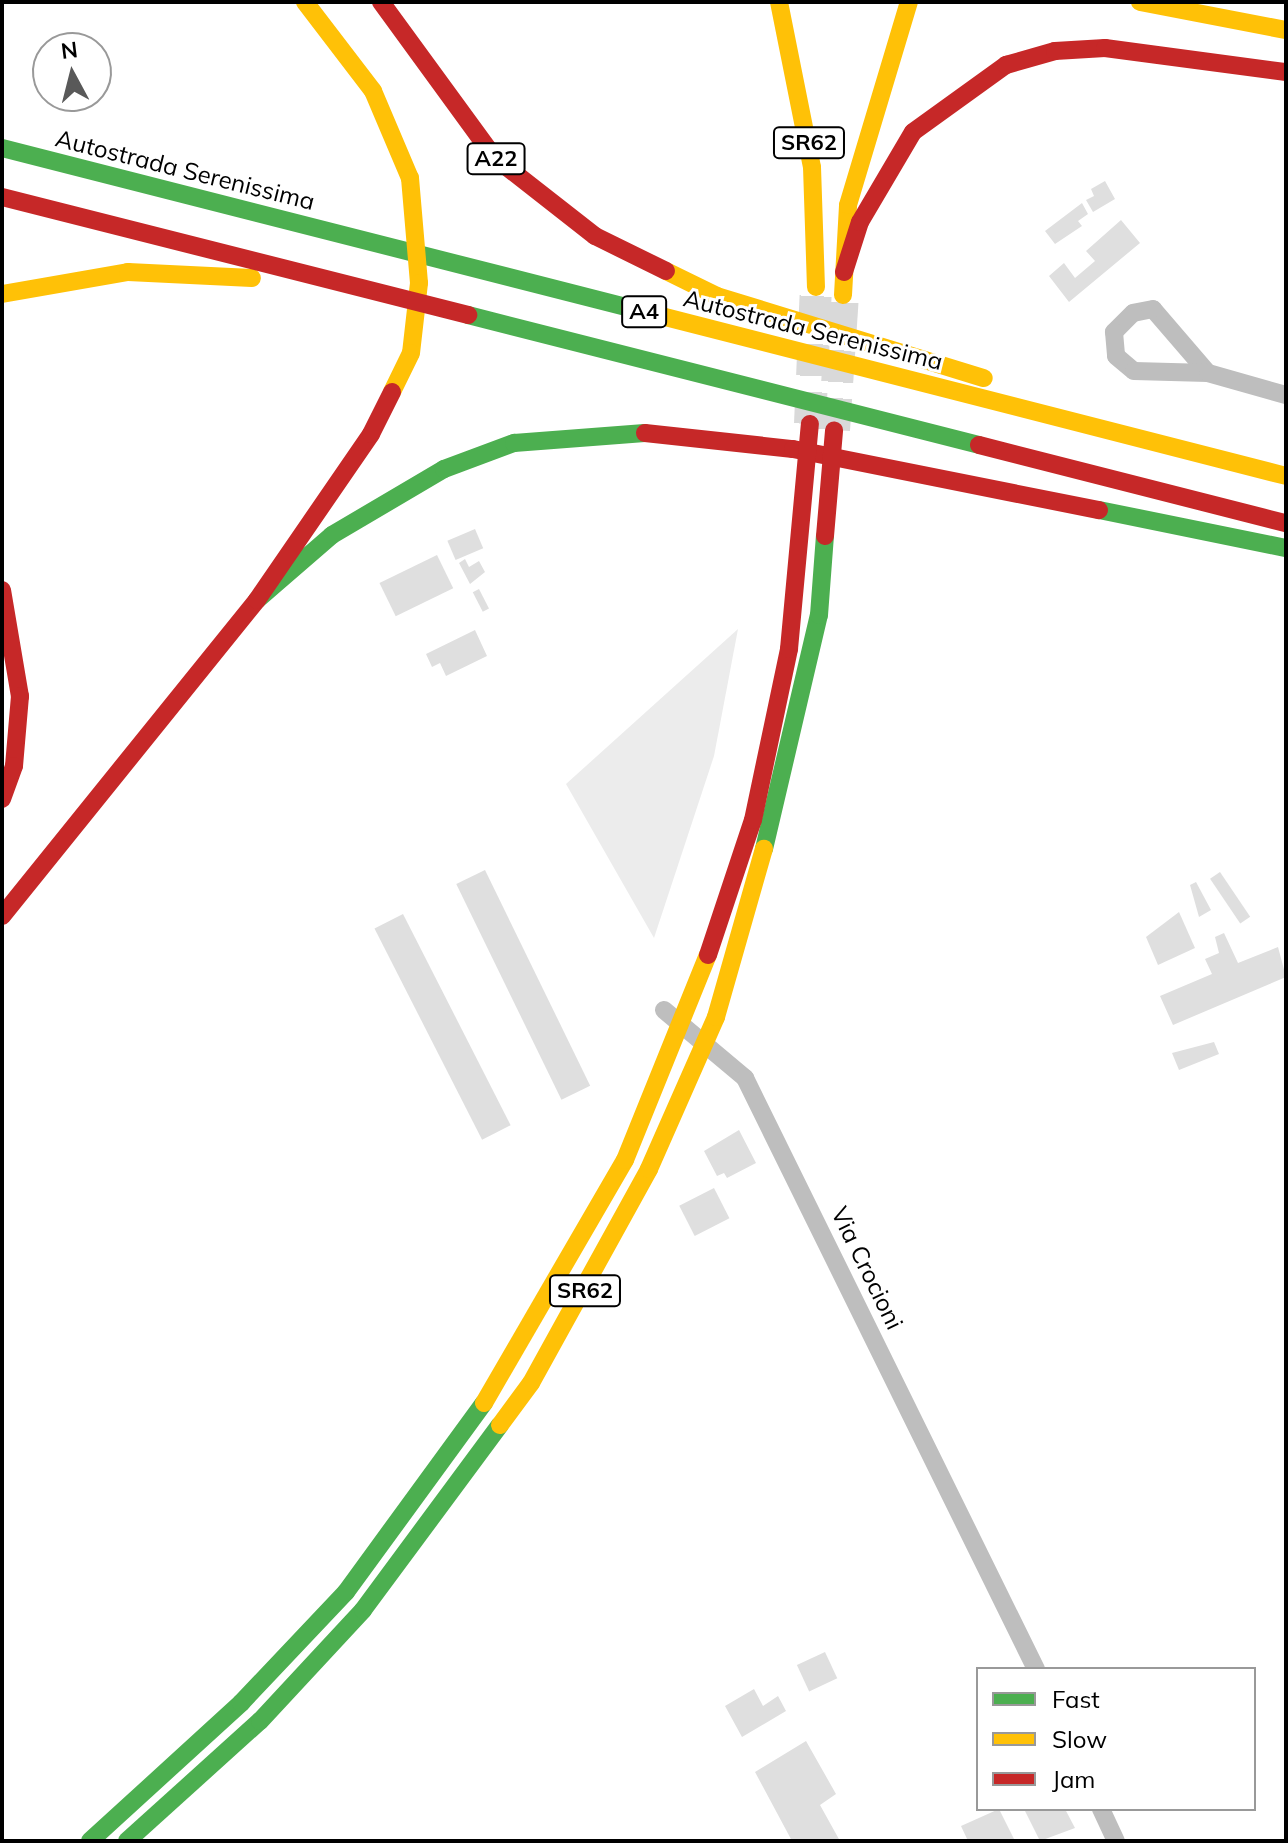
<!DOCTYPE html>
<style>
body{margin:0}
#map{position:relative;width:1288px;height:1843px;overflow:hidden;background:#fff;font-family:Mulish,sans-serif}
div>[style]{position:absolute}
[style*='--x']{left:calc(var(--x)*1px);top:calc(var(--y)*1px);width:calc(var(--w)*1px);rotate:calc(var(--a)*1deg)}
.green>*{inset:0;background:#ececec}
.building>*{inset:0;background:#dfdfdf;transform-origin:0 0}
.highway-tunnel>*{height:32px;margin-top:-16px;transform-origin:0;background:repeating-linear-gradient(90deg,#d9d9d9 0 32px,transparent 0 48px)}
.street>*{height:18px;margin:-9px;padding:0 9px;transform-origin:9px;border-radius:9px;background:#bebebe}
.fast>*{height:18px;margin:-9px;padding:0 9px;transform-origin:9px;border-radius:9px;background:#4caf50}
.slow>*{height:18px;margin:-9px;padding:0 9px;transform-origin:9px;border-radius:9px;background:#ffc107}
.jam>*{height:18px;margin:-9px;padding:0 9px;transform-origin:9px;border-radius:9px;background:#c62828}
span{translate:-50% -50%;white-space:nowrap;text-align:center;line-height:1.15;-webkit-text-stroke:6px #fff;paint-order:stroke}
.shield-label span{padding:2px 6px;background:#fff;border:2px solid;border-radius:6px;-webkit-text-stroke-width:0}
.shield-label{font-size:22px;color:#000;font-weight:700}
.street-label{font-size:24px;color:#000}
.frame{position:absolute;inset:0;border:4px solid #000;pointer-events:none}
.legend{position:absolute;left:976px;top:1667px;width:280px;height:144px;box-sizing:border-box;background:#fff;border:2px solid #999;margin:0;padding:10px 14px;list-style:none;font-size:24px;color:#000}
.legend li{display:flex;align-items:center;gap:16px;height:40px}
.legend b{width:40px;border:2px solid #999}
.north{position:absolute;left:32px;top:32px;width:80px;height:80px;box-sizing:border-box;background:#fff;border:2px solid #999;border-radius:50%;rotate:353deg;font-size:22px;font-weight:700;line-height:32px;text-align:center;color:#000}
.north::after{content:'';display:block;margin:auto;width:28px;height:36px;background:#595959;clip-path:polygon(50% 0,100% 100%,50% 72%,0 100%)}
</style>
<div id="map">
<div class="green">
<i style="clip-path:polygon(738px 629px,714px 756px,654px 938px,566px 784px)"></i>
</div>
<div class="building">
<i style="clip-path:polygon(1105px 181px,1115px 199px,1093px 212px,1086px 200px,1094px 196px,1091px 189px)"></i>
<i style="clip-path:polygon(1082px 203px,1088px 214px,1078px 221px,1082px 226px,1055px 244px,1045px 231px)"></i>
<i style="clip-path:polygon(1121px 220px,1140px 243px,1069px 302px,1049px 276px,1064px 263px,1075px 278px,1095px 261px,1086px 251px)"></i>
<i style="left:475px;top:529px;width:21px;height:30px;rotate:67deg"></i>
<i style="left:437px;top:555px;width:37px;height:64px;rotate:64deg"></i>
<i style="clip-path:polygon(465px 559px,469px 567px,479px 561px,485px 572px,470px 584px,459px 563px)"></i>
<i style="left:479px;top:589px;width:22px;height:7px;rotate:63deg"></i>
<i style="clip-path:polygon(475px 630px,487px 656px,446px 676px,440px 663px,432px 667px,426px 654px)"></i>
<i style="left:485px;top:870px;width:240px;height:32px;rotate:64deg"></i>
<i style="left:1220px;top:872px;width:54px;height:12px;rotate:56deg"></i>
<i style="clip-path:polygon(1196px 882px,1211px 910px,1199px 917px,1190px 885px)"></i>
<i style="clip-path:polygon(1179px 912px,1195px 948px,1158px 965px,1146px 937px)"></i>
<i style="left:403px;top:914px;width:237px;height:32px;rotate:63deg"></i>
<i style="clip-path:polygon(1224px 933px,1238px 963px,1278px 947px,1286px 977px,1173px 1025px,1160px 996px,1212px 974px,1205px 959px,1219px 953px,1215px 937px)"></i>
<i style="clip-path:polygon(1214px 1042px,1219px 1054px,1179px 1070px,1172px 1053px)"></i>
<i style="clip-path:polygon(739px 1130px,756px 1163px,727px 1178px,724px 1173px,717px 1176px,704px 1151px)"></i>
<i style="left:714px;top:1188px;width:34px;height:39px;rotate:63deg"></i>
<i style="left:825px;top:1652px;width:29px;height:31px;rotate:65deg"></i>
<i style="clip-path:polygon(754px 1689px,763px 1706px,778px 1696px,786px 1711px,742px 1737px,725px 1706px)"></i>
<i style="clip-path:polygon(806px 1741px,836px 1794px,820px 1805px,840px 1841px,792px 1841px,755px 1772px)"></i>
<i style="clip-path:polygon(999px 1809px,1015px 1841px,968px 1841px,961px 1826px)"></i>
<i style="clip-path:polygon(1024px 1809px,1065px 1809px,1075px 1828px,1040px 1841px)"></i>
</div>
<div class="highway-tunnel">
<i style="--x:810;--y:424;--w:137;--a:-87.5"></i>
<i style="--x:834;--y:430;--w:135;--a:-86.2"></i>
</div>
<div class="street">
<i style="--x:1208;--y:373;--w:84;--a:-130.7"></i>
<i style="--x:1153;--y:309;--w:20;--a:169"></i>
<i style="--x:1133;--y:313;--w:27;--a:135"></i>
<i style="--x:1114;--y:332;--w:24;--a:85"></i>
<i style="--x:1116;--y:356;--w:23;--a:40"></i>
<i style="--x:1134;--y:371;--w:74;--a:1.5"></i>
<i style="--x:1208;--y:373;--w:81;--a:15.8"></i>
<i style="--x:664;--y:1010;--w:106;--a:40"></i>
<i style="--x:745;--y:1078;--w:659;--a:63.79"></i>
<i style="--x:1101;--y:1809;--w:35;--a:65"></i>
</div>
<div class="fast">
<i style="--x:2;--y:148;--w:648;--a:14.29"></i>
<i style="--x:468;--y:315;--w:527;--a:14.27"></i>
<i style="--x:1099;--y:510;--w:191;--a:11.5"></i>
<i style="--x:257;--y:600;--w:99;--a:-40.9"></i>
<i style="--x:332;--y:535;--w:130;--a:-30.5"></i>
<i style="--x:444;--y:469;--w:75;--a:-20.4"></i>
<i style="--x:514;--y:443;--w:131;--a:-4.4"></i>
<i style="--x:764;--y:849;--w:240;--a:-76.8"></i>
<i style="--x:819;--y:615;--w:79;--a:-85.7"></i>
<i style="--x:90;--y:1841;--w:205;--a:-42.4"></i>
<i style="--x:241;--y:1703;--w:153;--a:-46.6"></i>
<i style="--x:346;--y:1592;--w:234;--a:-53.9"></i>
<i style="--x:127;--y:1841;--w:179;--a:-42.1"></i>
<i style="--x:260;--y:1721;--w:151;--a:-47.1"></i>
<i style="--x:363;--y:1610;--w:230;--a:-53.5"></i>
</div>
<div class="slow">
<i style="--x:305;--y:2;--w:112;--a:52.6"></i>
<i style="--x:373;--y:91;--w:95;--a:67"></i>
<i style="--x:410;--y:178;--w:105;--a:85.1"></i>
<i style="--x:419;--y:283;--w:70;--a:96.5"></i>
<i style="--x:411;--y:353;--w:43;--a:116"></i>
<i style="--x:779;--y:2;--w:168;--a:78.7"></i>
<i style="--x:812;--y:167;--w:120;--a:88.1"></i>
<i style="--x:1140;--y:2;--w:149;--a:10.9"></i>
<i style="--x:666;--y:271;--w:57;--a:26.1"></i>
<i style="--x:717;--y:296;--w:279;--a:17.1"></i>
<i style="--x:2;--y:294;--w:128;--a:-9.9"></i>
<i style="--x:128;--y:272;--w:124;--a:2.8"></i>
<i style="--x:843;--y:295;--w:90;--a:-86.8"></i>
<i style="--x:848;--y:205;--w:212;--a:-73.3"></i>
<i style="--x:630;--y:308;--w:677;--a:14.36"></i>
<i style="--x:484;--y:1403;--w:281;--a:-59.9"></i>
<i style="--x:625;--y:1160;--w:221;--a:-68"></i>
<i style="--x:500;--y:1425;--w:52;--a:-53.6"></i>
<i style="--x:531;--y:1383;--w:244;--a:-61.1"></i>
<i style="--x:649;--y:1169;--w:166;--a:-66.2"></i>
<i style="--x:716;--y:1017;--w:175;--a:-74.1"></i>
</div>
<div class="jam">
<i style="--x:381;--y:2;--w:192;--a:53.9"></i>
<i style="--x:494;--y:157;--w:128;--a:38"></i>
<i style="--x:595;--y:236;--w:79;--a:26.2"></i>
<i style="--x:2;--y:197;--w:481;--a:14.2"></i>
<i style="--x:844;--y:272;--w:52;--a:-72.3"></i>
<i style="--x:860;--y:222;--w:104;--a:-59.5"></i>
<i style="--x:913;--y:132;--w:115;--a:-35.8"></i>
<i style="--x:1006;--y:65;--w:51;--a:-15.9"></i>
<i style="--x:1055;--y:51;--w:50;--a:-3.4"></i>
<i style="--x:1105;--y:48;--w:183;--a:7.6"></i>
<i style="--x:645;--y:433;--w:149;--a:6.2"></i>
<i style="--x:793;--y:449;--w:312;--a:11.3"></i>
<i style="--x:979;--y:445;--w:317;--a:14.3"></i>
<i style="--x:825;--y:536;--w:106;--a:-85.1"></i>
<i style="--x:2;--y:590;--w:108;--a:80.4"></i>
<i style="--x:20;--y:696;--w:70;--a:94.9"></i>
<i style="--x:14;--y:766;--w:35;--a:110"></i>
<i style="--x:2;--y:916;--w:406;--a:-51.1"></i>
<i style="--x:257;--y:600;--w:201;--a:-55.5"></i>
<i style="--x:371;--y:434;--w:47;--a:-63.4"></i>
<i style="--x:708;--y:955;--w:142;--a:-71.6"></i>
<i style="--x:753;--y:820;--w:175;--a:-78.1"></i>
<i style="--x:789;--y:649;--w:226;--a:-84.7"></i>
</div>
<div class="shield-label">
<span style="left:809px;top:143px">SR62</span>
<span style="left:496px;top:159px">A22</span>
<span style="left:644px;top:312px">A4</span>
<span style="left:585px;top:1291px">SR62</span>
</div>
<div class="street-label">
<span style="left:185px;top:170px;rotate:14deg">Autostrada Serenissima</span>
<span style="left:813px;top:330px;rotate:14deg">Autostrada Serenissima</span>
<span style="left:867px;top:1268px;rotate:64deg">Via Crocioni</span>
</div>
<div class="frame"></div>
<ul class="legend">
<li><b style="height:10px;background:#4caf50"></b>Fast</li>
<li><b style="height:10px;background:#ffc107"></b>Slow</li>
<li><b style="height:10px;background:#c62828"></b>Jam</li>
</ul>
<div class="north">N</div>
</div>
